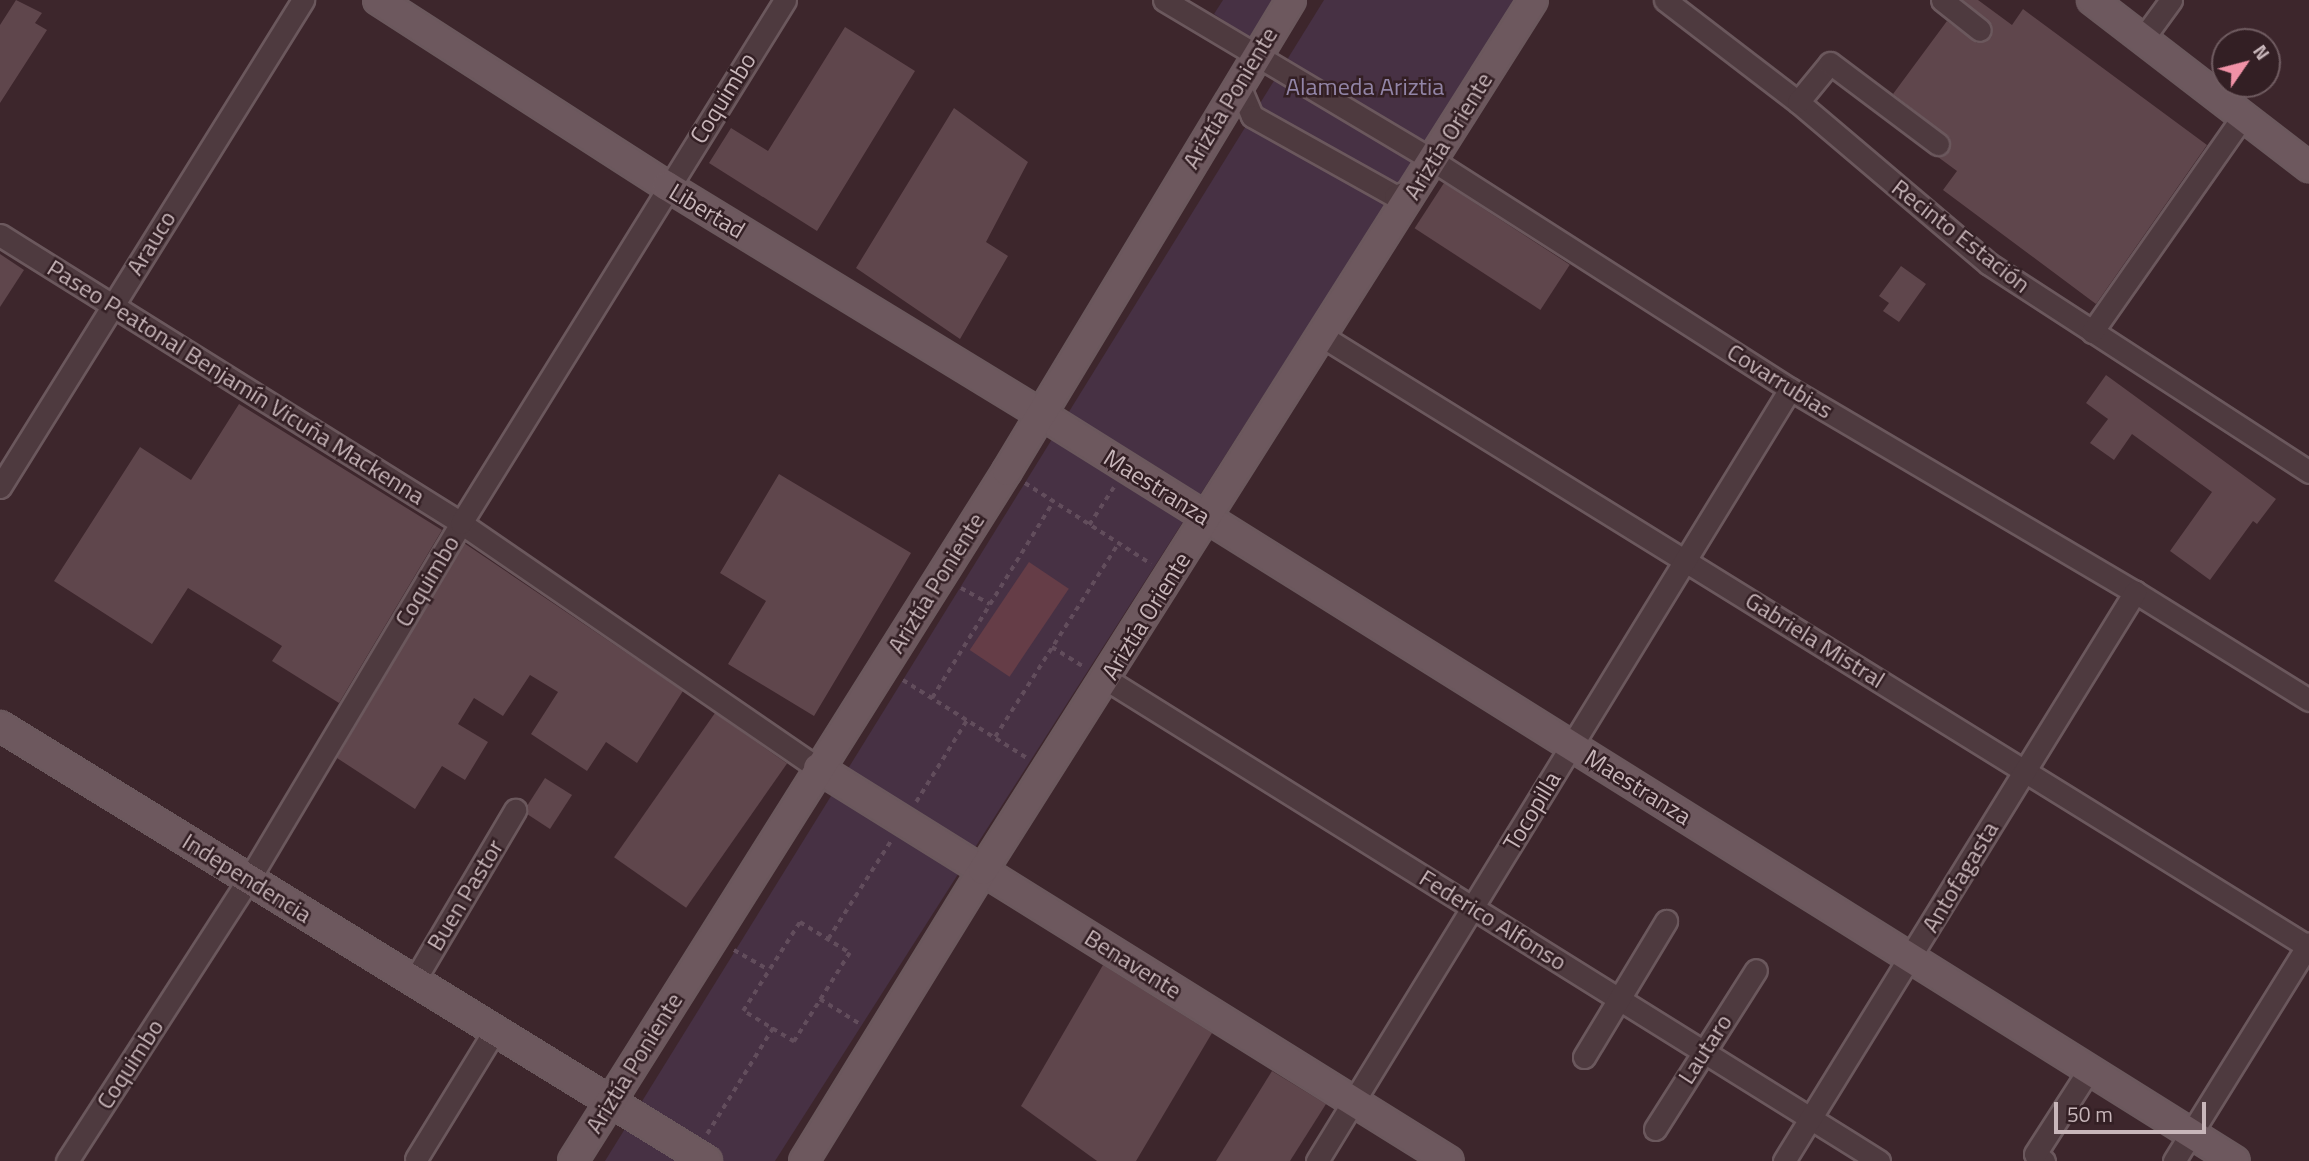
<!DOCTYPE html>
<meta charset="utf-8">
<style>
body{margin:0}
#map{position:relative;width:2309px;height:1161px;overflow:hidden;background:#3d262c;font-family:"Titillium Web",sans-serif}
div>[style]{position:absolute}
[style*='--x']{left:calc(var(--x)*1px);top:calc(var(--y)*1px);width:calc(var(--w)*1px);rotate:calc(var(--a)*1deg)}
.green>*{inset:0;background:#473144}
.water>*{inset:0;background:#653d47;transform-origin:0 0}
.building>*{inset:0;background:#5f464c;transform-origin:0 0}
.path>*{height:3.5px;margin-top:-1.75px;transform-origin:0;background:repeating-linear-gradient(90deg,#624d5c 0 5px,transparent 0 10px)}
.roads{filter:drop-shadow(2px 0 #6b585d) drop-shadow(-2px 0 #6b585d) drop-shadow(0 2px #6b585d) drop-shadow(0 -2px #6b585d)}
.minor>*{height:21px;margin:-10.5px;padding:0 10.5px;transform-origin:10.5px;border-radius:10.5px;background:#4e3a3f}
.major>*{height:28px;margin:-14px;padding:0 14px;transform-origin:14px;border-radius:14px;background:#6d585e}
span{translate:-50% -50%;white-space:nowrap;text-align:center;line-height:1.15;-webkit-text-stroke:5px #331f24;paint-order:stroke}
.park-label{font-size:24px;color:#9285a7}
.street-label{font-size:24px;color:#c8b6ba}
.north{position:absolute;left:2211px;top:28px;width:70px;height:70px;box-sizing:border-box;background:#331f24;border:2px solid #6f5b60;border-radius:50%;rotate:55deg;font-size:19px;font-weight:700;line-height:28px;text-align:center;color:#c8b6ba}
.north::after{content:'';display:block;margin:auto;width:24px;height:32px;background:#f192a7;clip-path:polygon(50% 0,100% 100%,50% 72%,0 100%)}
.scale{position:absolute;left:2054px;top:1102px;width:152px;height:32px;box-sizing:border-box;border:4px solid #c8b6ba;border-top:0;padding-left:9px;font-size:21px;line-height:24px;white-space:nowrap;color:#c8b6ba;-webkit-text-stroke:5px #331f24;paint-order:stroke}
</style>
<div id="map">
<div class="green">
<i style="clip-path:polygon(1223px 0,1273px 0,1249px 38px,1214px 14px)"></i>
<i style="clip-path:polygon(1324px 0,1516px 0,775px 1161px,605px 1161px)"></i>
</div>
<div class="water">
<i style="left:1029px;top:562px;width:48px;height:106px;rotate:34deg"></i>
</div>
<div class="building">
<i style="clip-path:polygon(16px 0,42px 13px,35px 23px,47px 30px,0 103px,0 25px)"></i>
<i style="clip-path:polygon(1963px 0,1978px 0,2012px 25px,2023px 9px,2207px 145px,2096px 304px,1943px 190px,1957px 171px,1938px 157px,1949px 151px,1950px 138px,1893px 94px,1947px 21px,1977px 43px,1991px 38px,1992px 25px)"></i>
<i style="clip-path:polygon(845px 27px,915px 71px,817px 231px,709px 163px,731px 128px,768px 151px)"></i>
<i style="clip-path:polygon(954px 108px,1028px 162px,986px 242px,1008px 256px,960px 339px,856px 268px)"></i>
<i style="left:1444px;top:183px;width:150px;height:54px;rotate:33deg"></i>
<i style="clip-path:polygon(0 254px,24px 270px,0 307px)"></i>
<i style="clip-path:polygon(1901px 266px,1926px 284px,1899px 322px,1883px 311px,1889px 303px,1879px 296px)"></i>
<i style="clip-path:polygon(2106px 375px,2276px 499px,2257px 524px,2253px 521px,2210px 580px,2170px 551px,2212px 492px,2132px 434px,2114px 460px,2090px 443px,2108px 419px,2086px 403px)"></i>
<i style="clip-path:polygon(239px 404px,442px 530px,339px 703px,272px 661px,282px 646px,188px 588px,152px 644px,54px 581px,140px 447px,191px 480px)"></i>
<i style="clip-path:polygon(779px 474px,911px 553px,814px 716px,728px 664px,766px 601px,720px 573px)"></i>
<i style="clip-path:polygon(464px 543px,683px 691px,637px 763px,606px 742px,587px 771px,531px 734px,558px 692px,530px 675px,503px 716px,474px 698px,458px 724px,488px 742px,465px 780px,442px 766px,415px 809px,337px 758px)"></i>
<i style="left:715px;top:713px;width:88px;height:176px;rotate:35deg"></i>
<i style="clip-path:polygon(545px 778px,572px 795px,550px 829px,527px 814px,527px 806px)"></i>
<i style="clip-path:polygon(1103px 965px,1212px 1033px,1136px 1161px,1097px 1161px,1021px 1106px)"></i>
<i style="clip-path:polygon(1272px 1071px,1326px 1104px,1290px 1161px,1216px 1161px)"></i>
</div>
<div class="path">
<i style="--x:1025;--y:483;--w:150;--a:32.7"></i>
<i style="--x:1089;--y:525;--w:45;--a:-56.7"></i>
<i style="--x:961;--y:588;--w:33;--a:29"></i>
<i style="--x:1052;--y:647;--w:36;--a:32"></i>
<i style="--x:903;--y:680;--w:146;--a:32.2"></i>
<i style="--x:932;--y:698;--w:230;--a:-58.3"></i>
<i style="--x:995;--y:737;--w:229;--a:-57.5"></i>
<i style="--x:916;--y:802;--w:97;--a:-58.1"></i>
<i style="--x:800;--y:922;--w:59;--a:31.8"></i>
<i style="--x:850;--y:953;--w:105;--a:122.2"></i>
<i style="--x:794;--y:1042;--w:60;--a:-148.7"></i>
<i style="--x:743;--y:1011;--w:106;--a:-57.4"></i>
<i style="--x:828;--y:939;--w:117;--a:-57.3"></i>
<i style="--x:734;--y:950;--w:40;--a:29.7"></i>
<i style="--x:820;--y:999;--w:47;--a:32"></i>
<i style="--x:707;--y:1134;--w:125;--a:-58.1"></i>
</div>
<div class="roads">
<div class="minor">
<i style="--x:1164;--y:0;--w:312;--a:30.8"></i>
<i style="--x:1432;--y:160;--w:425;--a:32.6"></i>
<i style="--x:1790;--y:389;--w:400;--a:30.5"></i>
<i style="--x:2135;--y:592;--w:205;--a:31.8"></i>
<i style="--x:1665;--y:0;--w:168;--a:37.5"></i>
<i style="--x:1798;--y:102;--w:250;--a:40.3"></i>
<i style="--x:1989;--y:264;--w:382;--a:33"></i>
<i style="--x:1942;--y:0;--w:48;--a:38.3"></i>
<i style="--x:2144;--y:37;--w:46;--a:-53.9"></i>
<i style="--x:1238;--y:83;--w:36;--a:67"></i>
<i style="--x:1252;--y:116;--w:164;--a:29.2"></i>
<i style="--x:1395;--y:196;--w:20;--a:-20"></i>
<i style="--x:1798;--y:102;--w:50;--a:-50.6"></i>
<i style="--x:1830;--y:63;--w:135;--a:36.9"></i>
<i style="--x:0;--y:235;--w:544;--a:31.99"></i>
<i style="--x:461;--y:523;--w:433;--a:34.5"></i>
<i style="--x:2092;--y:332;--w:264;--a:-55"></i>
<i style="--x:1322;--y:336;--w:1159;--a:31.77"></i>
<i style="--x:0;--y:487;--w:574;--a:-58.11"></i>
<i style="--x:1106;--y:679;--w:911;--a:31.95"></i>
<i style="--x:414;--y:981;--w:199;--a:-59.4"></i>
<i style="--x:1584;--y:1057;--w:159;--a:-58.9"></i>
<i style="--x:1655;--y:1129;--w:188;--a:-57.6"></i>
<i style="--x:416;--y:1159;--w:151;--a:-58.5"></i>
<i style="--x:67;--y:1161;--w:336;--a:-57.2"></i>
<i style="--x:249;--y:879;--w:414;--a:-59.2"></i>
<i style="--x:461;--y:523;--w:615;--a:-58.22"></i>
<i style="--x:1317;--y:1161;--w:905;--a:-58.5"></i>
<i style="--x:1784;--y:1161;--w:669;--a:-58.33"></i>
<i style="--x:2044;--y:1161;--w:11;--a:-142"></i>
<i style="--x:2035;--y:1154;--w:100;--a:-57.3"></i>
<i style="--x:2174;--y:1161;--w:256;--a:-58.2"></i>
</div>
<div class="major">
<i style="--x:378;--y:0;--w:344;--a:32.8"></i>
<i style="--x:667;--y:186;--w:438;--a:31.4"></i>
<i style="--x:1041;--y:414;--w:1408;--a:32.03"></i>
<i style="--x:2092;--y:0;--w:274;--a:37.6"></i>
<i style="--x:0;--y:726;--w:830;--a:31.6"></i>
<i style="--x:818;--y:768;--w:743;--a:31.92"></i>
<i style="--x:573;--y:1161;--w:815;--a:-57.83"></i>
<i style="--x:1007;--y:471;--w:550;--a:-58.91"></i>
<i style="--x:804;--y:1161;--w:342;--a:-58.4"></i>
<i style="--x:983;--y:870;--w:1029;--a:-57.7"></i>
</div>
</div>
<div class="park-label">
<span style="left:1365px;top:87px">Alameda Ariztia</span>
</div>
<div class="street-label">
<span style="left:723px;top:98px;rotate:-58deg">Coquimbo</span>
<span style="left:1230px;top:98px;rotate:-59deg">Ariztía Poniente</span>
<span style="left:1448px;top:136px;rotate:-58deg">Ariztía Oriente</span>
<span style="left:707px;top:211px;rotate:31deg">Libertad</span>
<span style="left:1961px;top:236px;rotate:38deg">Recinto Estación</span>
<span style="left:151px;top:243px;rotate:-58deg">Arauco</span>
<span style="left:1780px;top:381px;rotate:32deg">Covarrubias</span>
<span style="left:236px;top:382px;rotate:32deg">Paseo Peatonal Benjamín Vicuña Mackenna</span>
<span style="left:1157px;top:487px;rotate:32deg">Maestranza</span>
<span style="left:427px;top:581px;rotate:-59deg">Coquimbo</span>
<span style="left:936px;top:583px;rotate:-58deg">Ariztía Poniente</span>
<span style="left:1146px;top:616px;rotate:-58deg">Ariztía Oriente</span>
<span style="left:1815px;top:640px;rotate:32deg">Gabriela Mistral</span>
<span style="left:1638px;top:787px;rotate:32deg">Maestranza</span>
<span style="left:1532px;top:811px;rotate:-59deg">Tocopilla</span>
<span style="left:1960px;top:877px;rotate:-59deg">Antofagasta</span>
<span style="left:247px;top:878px;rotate:32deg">Independencia</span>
<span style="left:465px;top:895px;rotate:-59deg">Buen Pastor</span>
<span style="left:1493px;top:920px;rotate:32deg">Federico Alfonso</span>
<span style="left:1133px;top:964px;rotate:32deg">Benavente</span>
<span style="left:1705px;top:1049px;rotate:-57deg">Lautaro</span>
<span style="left:634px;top:1063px;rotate:-58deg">Ariztía Poniente</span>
<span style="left:130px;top:1064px;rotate:-57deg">Coquimbo</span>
</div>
<div class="north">N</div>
<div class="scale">50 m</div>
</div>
